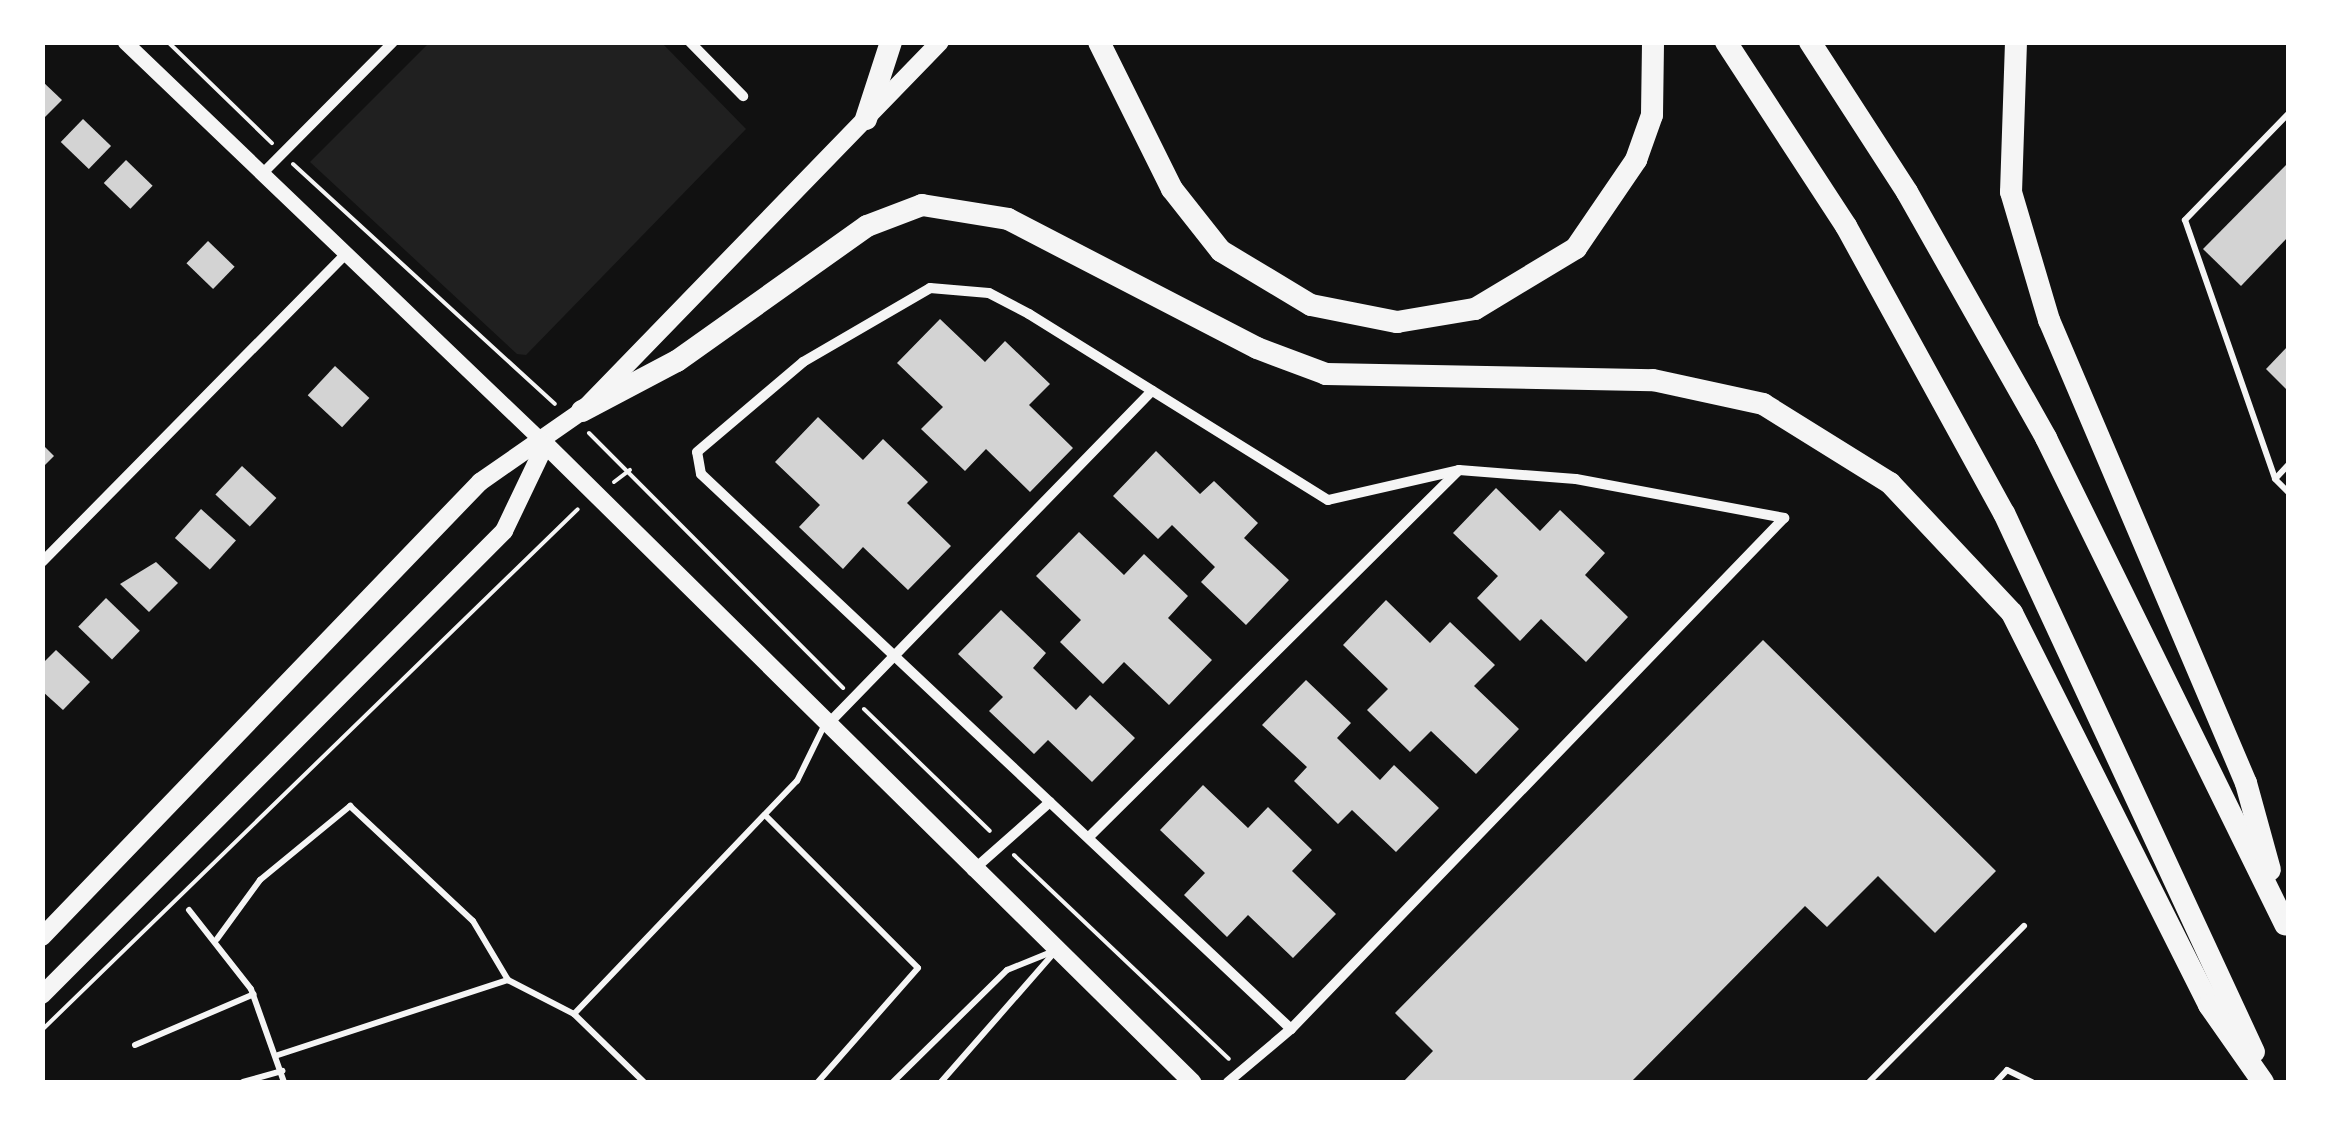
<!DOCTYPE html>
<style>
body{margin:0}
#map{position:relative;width:2331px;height:1125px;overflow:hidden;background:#111;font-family:Figtree,sans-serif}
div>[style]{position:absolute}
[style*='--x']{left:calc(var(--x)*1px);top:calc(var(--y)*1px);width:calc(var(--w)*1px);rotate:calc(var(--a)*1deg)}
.green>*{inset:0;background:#202020}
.building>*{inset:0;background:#d3d3d3;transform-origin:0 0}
.path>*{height:4px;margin:-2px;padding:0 2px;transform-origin:2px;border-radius:2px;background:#f5f5f5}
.service>*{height:6px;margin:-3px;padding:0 3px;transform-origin:3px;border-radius:3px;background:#f5f5f5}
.minor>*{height:10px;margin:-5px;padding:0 5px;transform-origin:5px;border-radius:5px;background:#f5f5f5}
.tertiary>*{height:15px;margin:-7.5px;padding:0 7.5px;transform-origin:7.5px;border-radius:7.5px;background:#f5f5f5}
.secondary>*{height:18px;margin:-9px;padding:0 9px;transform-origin:9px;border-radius:9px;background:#f5f5f5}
.motorway>*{height:22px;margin:-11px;padding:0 11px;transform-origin:11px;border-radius:11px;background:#f5f5f5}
span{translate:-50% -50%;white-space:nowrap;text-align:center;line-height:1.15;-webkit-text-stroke:8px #fff;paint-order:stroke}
.frame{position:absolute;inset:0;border:45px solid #fff;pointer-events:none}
</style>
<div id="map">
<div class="green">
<i style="clip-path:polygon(429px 43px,662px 43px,746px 129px,526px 355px,517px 354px,310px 162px)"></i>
</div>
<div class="building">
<i style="clip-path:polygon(42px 81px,62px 100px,42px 120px)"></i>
<i style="left:83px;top:119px;width:39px;height:32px;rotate:44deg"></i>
<i style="left:126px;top:160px;width:37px;height:32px;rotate:44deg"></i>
<i style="clip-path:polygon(2288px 163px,2288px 237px,2241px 286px,2203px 249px)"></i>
<i style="left:208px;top:241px;width:37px;height:31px;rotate:44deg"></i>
<i style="clip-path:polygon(940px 319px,985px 362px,1005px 341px,1050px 384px,1029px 405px,1073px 448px,1030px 492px,986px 449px,965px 471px,921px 429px,943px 407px,897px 363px)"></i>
<i style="clip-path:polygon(2288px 346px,2288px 391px,2266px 369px)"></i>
<i style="left:335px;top:366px;width:47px;height:40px;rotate:43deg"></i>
<i style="clip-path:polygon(818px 417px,863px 460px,883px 439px,928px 482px,907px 503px,951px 546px,908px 590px,863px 547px,843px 569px,799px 527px,820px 505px,775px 462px)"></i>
<i style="clip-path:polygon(42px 444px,54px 456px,42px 468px)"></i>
<i style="clip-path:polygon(1156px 451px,1200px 494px,1214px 481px,1258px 523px,1244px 538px,1289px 580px,1246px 625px,1201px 582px,1215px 567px,1172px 525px,1158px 539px,1113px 496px)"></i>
<i style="left:242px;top:466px;width:47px;height:39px;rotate:43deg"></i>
<i style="clip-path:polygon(1496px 488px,1540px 531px,1560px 510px,1605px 553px,1585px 575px,1628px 617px,1586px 662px,1541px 619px,1520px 641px,1477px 598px,1498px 576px,1453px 533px)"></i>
<i style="left:201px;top:509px;width:47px;height:39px;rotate:42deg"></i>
<i style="clip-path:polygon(1079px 532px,1124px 575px,1144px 554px,1188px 596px,1168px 618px,1212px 660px,1169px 705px,1124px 662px,1103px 684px,1060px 642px,1081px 620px,1036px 576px)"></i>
<i style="clip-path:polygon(156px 562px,178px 583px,149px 612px,120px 584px)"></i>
<i style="left:106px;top:598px;width:47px;height:40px;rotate:44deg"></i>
<i style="clip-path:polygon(1386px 600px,1430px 643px,1450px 622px,1495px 665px,1474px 686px,1519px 729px,1476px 774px,1431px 731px,1410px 752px,1367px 710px,1388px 689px,1343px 645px)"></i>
<i style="clip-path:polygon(1001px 610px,1046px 653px,1033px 668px,1076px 710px,1090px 695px,1135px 738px,1092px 782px,1048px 740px,1034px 754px,989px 711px,1003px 697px,958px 654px)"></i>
<i style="clip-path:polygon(1763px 640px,1996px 871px,1935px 933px,1878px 876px,1827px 927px,1805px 906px,1631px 1082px,1403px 1082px,1433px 1051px,1395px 1013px)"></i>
<i style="clip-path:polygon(56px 650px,90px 682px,63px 710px,42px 691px,42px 664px)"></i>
<i style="clip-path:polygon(1306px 680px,1351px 723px,1337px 738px,1380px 780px,1394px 765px,1439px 808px,1396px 852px,1352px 810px,1338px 824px,1294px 781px,1307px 767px,1262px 725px)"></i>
<i style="clip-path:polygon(1203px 785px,1248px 828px,1268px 807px,1312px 850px,1292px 871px,1336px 914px,1293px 958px,1248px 915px,1227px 937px,1184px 895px,1205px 873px,1160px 830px)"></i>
</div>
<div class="path">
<i style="--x:168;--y:42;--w:145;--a:44.2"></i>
<i style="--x:293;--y:164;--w:355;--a:42.5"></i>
<i style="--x:589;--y:433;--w:360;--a:45.1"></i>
<i style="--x:614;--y:482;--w:20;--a:-37"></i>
<i style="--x:864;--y:709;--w:175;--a:44.1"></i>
<i style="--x:1014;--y:855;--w:296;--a:43.5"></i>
<i style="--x:42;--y:1030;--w:747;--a:-44.19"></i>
</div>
<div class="service">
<i style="--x:2288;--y:114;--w:148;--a:134.2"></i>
<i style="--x:2185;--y:220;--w:274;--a:70.8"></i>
<i style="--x:2275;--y:479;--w:18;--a:45"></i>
<i style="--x:2276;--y:478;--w:18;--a:-47"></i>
<i style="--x:765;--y:815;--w:216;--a:45"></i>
<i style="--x:918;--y:968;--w:152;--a:131.3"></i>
<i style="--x:189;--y:910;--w:100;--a:51.9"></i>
<i style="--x:251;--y:989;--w:99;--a:70.5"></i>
<i style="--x:217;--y:939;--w:73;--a:-53.9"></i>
<i style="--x:260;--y:880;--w:117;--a:-39.4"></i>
<i style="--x:350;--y:806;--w:168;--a:43.1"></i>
<i style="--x:473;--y:921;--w:69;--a:59.3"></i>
<i style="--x:574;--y:1014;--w:98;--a:44.2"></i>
<i style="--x:135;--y:1045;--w:129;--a:-23.2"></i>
<i style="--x:278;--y:1055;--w:242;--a:-18.1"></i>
<i style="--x:508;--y:980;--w:74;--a:27.3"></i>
<i style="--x:574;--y:1014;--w:323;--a:-46.3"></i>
<i style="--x:797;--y:781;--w:59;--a:-63.9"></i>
<i style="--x:243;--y:1082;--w:41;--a:-15.8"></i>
<i style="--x:893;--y:1082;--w:160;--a:-44.5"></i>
<i style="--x:1007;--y:970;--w:51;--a:-22"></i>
<i style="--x:941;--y:1082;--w:173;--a:-48.8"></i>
<i style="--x:1869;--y:1082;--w:220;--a:-45.2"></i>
<i style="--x:1996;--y:1082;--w:16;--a:-47"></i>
<i style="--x:2007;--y:1070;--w:28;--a:26"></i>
</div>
<div class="minor">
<i style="--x:690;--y:42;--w:76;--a:45.5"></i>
<i style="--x:262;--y:174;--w:186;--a:-45.2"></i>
<i style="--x:42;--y:562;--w:433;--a:-45.4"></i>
<i style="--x:828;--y:724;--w:465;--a:-45.8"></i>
<i style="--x:1091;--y:835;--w:518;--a:-44.77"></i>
<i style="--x:1459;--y:470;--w:117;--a:4.4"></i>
<i style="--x:1576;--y:479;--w:212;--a:10.6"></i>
<i style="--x:972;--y:871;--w:104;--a:-41.5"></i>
<i style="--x:1291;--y:1029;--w:810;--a:-136.75"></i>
<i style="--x:701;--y:474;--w:22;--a:-100"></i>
<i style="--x:697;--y:452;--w:139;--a:-40.3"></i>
<i style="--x:803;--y:362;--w:147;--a:-30.2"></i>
<i style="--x:930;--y:288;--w:59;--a:4.8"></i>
<i style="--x:989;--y:293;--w:45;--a:27.7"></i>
<i style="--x:1029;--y:314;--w:352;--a:31.9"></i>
<i style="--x:1328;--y:500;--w:134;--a:-12.9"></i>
<i style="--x:1228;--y:1082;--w:82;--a:-40.1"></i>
<i style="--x:1291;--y:1029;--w:710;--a:-46.03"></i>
</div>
<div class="tertiary">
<i style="--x:125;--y:42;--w:581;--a:43.75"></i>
</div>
<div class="secondary">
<i style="--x:545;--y:444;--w:909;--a:44.6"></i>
<i style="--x:42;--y:937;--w:632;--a:-46.09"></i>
<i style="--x:480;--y:482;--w:124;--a:-34.8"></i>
<i style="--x:582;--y:411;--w:514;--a:-45.87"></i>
<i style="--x:42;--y:995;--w:655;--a:-45.12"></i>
<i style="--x:504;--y:531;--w:95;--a:-64.5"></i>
</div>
<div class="motorway">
<i style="--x:1099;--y:42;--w:164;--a:63.6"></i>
<i style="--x:1172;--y:189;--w:79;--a:51.7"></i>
<i style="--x:1221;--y:251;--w:105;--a:31"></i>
<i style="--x:1311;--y:305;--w:88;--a:11.2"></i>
<i style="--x:1397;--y:322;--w:79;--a:-9.5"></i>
<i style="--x:1475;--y:309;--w:118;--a:-31.1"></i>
<i style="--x:1576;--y:248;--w:107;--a:-55.7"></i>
<i style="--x:1636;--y:160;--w:48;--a:-70.4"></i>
<i style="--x:1652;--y:115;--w:73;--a:-89.2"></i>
<i style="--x:1726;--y:42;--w:220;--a:56.9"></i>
<i style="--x:1846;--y:226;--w:328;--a:61.2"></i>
<i style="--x:2004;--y:513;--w:594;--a:65.12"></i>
<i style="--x:1810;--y:42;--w:179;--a:57.1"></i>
<i style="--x:1907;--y:192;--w:283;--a:60.5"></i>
<i style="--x:2046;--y:438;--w:542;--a:63.81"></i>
<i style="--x:2016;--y:42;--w:150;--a:91.9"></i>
<i style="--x:2011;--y:192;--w:134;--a:73.5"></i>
<i style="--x:2049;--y:320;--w:503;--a:66.95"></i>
<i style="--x:2246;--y:783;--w:90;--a:74.6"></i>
<i style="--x:866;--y:119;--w:81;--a:-72"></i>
<i style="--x:582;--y:411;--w:107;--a:-27.8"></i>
<i style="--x:677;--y:361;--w:233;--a:-35.4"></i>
<i style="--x:867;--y:226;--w:59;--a:-20.9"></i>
<i style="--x:922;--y:205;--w:87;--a:9.2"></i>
<i style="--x:1008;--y:219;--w:280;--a:27.4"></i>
<i style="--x:1257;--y:348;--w:74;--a:20.6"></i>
<i style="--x:1326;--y:374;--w:327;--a:1.1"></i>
<i style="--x:1653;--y:380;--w:113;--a:12.3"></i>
<i style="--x:1763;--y:404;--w:150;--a:31.9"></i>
<i style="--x:1890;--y:483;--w:178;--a:46.8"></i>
<i style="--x:2012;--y:613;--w:439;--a:63.3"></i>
<i style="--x:2209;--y:1005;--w:94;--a:55"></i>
</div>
<div class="frame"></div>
</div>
